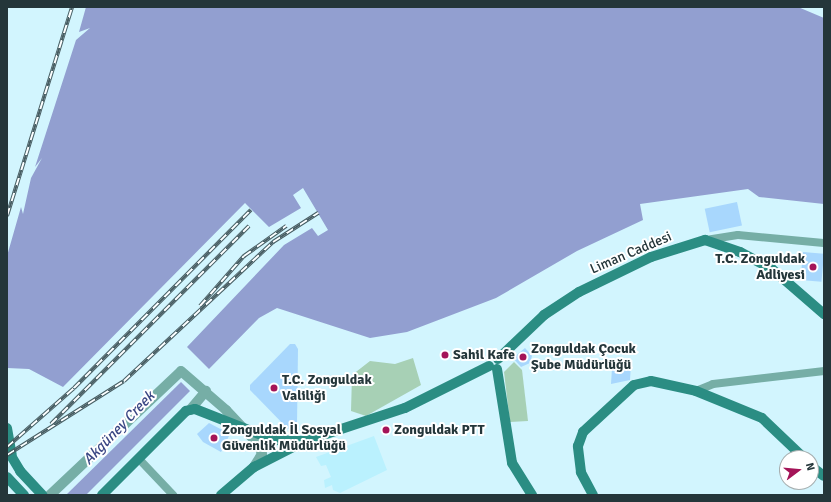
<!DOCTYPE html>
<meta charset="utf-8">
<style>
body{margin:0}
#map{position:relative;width:831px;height:502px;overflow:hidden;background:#d2f5fe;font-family:Signika,sans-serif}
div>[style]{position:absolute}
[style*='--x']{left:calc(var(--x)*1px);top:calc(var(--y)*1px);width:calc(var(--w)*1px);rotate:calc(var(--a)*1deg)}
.built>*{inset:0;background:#baf1fe}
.green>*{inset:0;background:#a7d0b5}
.water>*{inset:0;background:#929fd0}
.building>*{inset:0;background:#a8d7fd;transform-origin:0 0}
.minor>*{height:8px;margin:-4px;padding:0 4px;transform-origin:4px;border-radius:4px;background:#76aea6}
.tertiary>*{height:10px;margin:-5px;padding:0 5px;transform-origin:5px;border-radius:5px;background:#76aea6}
.secondary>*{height:10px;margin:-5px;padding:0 5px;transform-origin:5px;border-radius:5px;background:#2b8d83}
.rail>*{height:4px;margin-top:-2px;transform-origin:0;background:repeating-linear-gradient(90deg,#fff 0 8px,#485d62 0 16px);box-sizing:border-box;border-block:1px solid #485d62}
.dots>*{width:11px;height:11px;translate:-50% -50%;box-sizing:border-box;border:2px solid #fff;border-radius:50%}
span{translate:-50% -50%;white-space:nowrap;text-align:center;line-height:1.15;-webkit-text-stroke:4px #fff;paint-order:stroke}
.street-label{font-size:14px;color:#24363a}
.poi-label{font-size:14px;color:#24363a;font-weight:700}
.right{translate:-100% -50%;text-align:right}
.left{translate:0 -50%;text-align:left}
.water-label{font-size:15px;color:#3a4784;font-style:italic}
.frame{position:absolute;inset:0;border:8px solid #24363a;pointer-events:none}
.north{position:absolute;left:779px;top:450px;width:40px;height:40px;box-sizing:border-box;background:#fff;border:1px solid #a7afb0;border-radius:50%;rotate:74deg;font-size:11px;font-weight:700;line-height:16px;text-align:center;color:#24363a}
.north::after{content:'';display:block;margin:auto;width:14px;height:18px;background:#a41458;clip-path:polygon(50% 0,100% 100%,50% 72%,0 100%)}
</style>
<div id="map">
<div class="built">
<i style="clip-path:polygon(374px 436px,387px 470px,340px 493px,333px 490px,332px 485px,325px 488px,324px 480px,331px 477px,326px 465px,321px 466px,316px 457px)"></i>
</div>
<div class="green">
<i style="clip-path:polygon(413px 358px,421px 385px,366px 416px,351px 411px,352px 375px,370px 361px,395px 364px)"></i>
<i style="clip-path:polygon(514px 362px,522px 370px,528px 421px,510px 422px,504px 372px)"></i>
</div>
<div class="water">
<i style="clip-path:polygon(86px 7px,798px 7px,824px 18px,824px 204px,759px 197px,748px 189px,640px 204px,643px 220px,577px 251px,496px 298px,407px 332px,370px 338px,277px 308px,259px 318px,209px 369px,187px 347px,284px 245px,312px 228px,318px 236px,328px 230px,303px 188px,293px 195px,301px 208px,269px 227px,245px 203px,63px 387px,29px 369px,7px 368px,7px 256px,21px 207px,23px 214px,31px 178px,42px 158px,35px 167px,76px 40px,90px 28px,79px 32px)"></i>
<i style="clip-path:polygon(181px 382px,190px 391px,86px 495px,66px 495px)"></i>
</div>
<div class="building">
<i style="left:737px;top:202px;width:24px;height:33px;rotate:78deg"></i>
<i style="left:803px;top:252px;width:21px;height:28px;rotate:5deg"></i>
<i style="clip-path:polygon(290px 344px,295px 344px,298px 349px,297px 425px,293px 429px,288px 429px,250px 390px,250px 385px)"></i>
<i style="clip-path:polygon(525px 348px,532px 356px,530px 363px,521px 367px,513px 358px)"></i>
<i style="clip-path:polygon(631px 364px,630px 380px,611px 384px,612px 368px)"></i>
<i style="clip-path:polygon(209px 423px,230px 434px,221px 452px,203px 442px,197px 434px)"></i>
</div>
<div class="minor">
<i style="--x:706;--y:240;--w:32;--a:-9"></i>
<i style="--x:738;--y:235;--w:86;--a:5.3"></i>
<i style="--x:696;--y:391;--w:18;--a:-22"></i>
<i style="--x:713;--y:384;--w:112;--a:-6.7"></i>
<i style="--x:139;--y:459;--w:50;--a:46.6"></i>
</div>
<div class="tertiary">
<i style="--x:190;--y:410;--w:25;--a:-50"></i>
<i style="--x:50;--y:495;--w:180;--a:-43.4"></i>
<i style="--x:181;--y:371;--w:60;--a:40.9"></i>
<i style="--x:226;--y:410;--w:48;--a:46.7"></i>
<i style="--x:259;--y:445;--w:9;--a:72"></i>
<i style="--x:262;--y:454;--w:15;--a:122"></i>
</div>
<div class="secondary">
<i style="--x:498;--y:359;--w:64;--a:-43.7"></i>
<i style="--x:544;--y:315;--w:42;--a:-33.3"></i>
<i style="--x:579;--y:292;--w:80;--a:-25.9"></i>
<i style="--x:651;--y:257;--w:57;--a:-17.5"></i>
<i style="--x:705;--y:240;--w:37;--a:19"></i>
<i style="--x:740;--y:252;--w:36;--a:28"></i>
<i style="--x:772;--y:269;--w:69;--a:40.9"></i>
<i style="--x:497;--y:369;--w:95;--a:80.9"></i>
<i style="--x:512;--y:463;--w:38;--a:58"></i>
<i style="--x:7;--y:428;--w:27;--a:80"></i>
<i style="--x:7;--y:449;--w:26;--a:59"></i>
<i style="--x:20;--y:471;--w:33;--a:47"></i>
<i style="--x:811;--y:466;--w:16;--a:38"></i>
<i style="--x:7;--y:477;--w:25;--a:47"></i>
<i style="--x:102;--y:495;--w:119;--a:-45"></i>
<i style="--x:186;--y:411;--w:9;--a:-13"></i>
<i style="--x:195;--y:409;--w:85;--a:21.4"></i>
<i style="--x:274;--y:440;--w:31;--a:2"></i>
<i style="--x:221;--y:495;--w:43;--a:-40.3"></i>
<i style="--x:254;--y:467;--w:57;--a:-27"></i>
<i style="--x:305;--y:441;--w:105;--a:-18.3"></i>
<i style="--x:405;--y:408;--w:94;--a:-26.6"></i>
<i style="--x:593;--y:495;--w:26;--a:-118"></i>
<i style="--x:581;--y:472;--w:26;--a:-97"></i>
<i style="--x:578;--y:446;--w:15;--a:-70"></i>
<i style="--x:583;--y:432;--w:69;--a:-42.7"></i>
<i style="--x:634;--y:385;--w:17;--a:-13"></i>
<i style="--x:651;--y:381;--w:46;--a:12.5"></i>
<i style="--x:696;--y:391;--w:71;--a:22.2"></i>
<i style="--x:762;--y:418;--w:58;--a:43.6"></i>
</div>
<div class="rail">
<i style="--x:7;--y:216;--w:219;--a:-72.7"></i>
<i style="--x:200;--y:306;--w:67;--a:-48.7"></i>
<i style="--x:244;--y:256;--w:52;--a:-35.5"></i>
<i style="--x:51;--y:424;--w:280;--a:-45"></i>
<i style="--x:7;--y:447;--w:89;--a:-41.4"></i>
<i style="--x:74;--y:388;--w:251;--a:-45.2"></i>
<i style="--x:7;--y:455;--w:138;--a:-32.3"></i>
<i style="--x:124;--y:381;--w:204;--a:-43"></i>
<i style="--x:273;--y:242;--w:54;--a:-32.8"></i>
</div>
<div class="dots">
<i style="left:813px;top:267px;background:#a41458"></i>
<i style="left:445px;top:355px;background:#a41458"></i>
<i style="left:523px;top:357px;background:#a41458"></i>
<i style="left:274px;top:388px;background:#a41458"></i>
<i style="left:386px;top:430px;background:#a41458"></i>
<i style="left:214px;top:438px;background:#a41458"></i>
</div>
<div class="street-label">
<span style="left:631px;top:253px;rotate:-23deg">Liman Caddesi</span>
</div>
<div class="poi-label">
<span class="right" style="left:805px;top:267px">T.C. Zonguldak<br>Adliyesi</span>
<span class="left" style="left:531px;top:357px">Zonguldak Çocuk<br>Şube Müdürlüğü</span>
<span class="left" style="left:453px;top:355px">Sahil Kafe</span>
<span class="left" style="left:282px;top:388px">T.C. Zonguldak<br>Valiliği</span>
<span class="left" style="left:222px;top:438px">Zonguldak İl Sosyal<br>Güvenlik Müdürlüğü</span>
<span class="left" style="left:394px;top:430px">Zonguldak PTT</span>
</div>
<div class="water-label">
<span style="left:119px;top:428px;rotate:-46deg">Akgüney Creek</span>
</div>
<div class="frame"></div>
<div class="north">N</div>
</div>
